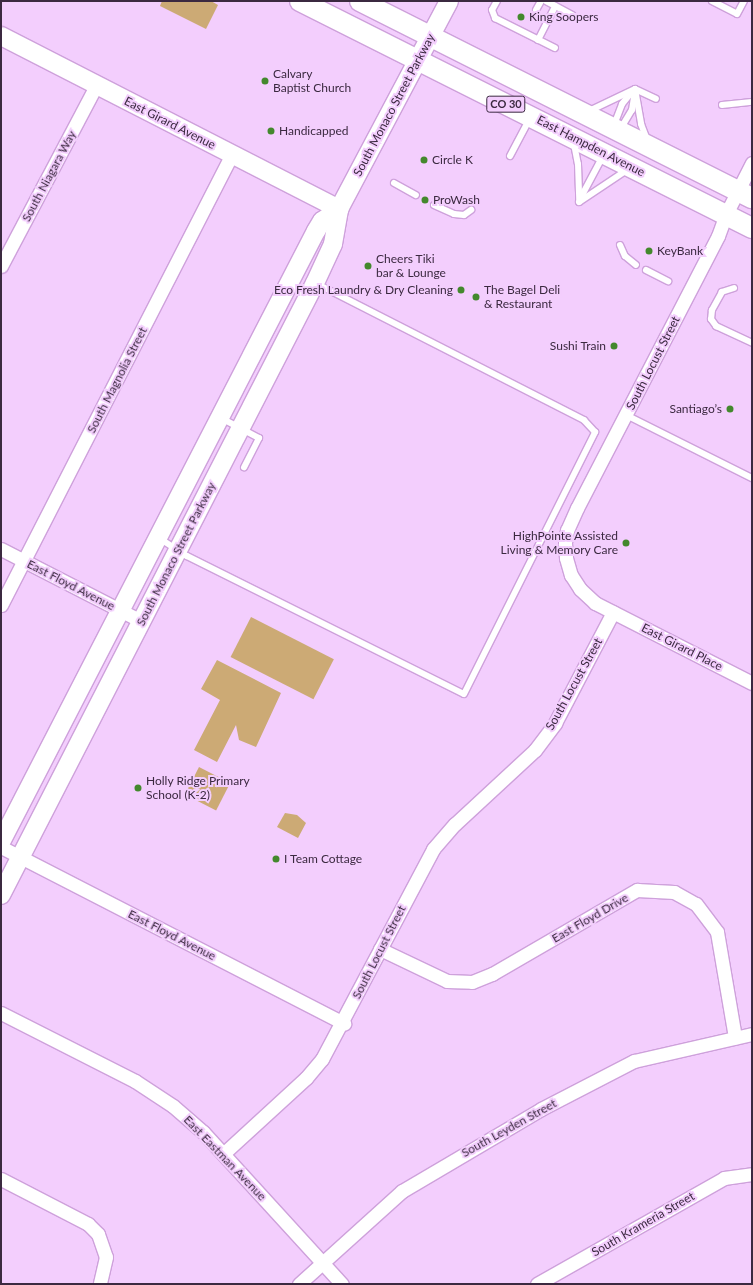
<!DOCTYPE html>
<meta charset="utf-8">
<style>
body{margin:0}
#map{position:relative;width:753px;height:1285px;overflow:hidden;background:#f3cefd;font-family:Lato,sans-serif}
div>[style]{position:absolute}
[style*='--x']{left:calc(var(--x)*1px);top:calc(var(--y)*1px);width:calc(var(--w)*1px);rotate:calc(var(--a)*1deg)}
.green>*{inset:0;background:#ccaa75;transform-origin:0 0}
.roads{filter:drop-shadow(1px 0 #cea1db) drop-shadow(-1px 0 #cea1db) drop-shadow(0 1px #cea1db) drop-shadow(0 -1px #cea1db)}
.lane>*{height:6px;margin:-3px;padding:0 3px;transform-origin:3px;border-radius:3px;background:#fff}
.street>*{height:13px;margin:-6.5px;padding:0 6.5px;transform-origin:6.5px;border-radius:6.5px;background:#fff}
.secondary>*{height:18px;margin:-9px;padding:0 9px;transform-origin:9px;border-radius:9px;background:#fff}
.primary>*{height:20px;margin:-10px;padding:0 10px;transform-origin:10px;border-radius:10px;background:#fff}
.dots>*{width:11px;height:11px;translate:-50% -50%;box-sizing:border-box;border:2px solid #f3cefd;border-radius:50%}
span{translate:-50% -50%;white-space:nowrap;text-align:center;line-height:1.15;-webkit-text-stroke:4px #f3cefd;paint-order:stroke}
.shield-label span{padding:1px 3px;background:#f3cefd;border:1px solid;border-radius:3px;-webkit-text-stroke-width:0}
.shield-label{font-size:11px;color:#3b2940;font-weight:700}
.poi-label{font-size:12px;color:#3b2940}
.left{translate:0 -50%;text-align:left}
.right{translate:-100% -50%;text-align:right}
.street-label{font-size:12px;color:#3b2940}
.frame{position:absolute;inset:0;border:2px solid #3b2940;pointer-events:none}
</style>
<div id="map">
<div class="green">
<i style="clip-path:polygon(162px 1px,211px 1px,218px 5px,206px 29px,160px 6px)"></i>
<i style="left:251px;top:617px;width:93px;height:45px;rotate:27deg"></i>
<i style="clip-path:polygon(217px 660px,281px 693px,256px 747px,239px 740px,236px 725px,217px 762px,194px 750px,220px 700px,201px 689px)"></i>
<i style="left:199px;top:767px;width:35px;height:31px;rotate:27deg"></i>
<i style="clip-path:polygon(285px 813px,297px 815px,306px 823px,298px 838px,277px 827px)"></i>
</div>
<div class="roads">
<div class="lane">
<i style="--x:497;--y:1;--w:10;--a:119"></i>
<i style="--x:492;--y:10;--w:9;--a:69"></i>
<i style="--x:495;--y:18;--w:67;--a:26.6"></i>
<i style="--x:546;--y:1;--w:30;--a:28"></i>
<i style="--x:712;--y:1;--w:28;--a:27"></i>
<i style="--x:737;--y:14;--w:15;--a:-62"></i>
<i style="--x:536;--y:10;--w:10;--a:-61"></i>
<i style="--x:538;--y:40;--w:38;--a:-63"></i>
<i style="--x:635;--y:89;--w:36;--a:80"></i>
<i style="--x:641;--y:124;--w:17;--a:69"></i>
<i style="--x:635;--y:89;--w:23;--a:25"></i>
<i style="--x:722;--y:105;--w:30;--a:-6"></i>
<i style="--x:589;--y:111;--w:51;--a:-25.6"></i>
<i style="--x:614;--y:125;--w:22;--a:-69"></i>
<i style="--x:622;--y:104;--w:14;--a:-51"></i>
<i style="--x:621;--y:128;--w:21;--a:-59"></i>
<i style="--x:632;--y:110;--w:13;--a:-81"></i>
<i style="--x:574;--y:144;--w:20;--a:79"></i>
<i style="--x:578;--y:164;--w:38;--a:88"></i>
<i style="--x:510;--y:156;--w:41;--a:-62.2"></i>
<i style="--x:394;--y:183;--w:25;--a:29"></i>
<i style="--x:580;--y:199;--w:49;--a:-61.9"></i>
<i style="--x:579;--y:202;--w:58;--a:-33.7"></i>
<i style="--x:434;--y:205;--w:22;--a:24"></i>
<i style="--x:454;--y:214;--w:10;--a:6"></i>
<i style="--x:464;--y:215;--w:9;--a:-36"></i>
<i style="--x:620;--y:245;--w:12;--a:66"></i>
<i style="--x:625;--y:256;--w:14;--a:39"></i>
<i style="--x:646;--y:270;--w:25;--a:27"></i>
<i style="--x:734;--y:288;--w:13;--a:162"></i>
<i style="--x:722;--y:292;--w:21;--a:119"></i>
<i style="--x:712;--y:310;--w:9;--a:96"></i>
<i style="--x:711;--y:319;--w:9;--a:54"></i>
<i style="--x:716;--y:326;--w:40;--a:25"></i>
<i style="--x:626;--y:415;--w:141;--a:26.6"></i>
<i style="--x:221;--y:418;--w:43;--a:27.8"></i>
<i style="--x:259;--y:438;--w:33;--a:117"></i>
<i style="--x:159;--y:538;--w:33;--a:33"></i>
<i style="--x:187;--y:556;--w:309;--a:26.5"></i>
<i style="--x:464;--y:694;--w:293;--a:-63.4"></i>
<i style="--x:595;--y:432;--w:16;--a:-133"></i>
<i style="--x:584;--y:420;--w:300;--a:-153"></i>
</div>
<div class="street">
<i style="--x:752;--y:163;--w:57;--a:117"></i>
<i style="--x:726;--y:214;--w:23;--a:110"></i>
<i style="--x:718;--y:236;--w:306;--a:117.4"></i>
<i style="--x:577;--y:508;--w:24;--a:114"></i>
<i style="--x:567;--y:530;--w:13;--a:99"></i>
<i style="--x:565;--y:543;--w:15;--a:86"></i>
<i style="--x:566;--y:558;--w:18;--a:74"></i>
<i style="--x:571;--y:575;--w:17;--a:57"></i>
<i style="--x:580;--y:589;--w:21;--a:43"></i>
<i style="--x:595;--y:603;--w:176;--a:27"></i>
<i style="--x:1;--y:266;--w:204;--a:-62.2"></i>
<i style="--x:1;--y:549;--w:157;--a:27.2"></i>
<i style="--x:1;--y:605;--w:507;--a:-62.88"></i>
<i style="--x:1;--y:847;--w:386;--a:27.2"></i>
<i style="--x:380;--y:949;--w:74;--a:25.5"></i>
<i style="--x:447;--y:981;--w:25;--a:2"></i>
<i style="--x:472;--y:982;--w:22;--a:-22"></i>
<i style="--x:492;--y:974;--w:168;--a:-30.1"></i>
<i style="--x:637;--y:890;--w:37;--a:3"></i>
<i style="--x:674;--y:892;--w:25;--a:29"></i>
<i style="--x:696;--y:904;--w:35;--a:53"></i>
<i style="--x:717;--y:932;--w:107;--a:80.3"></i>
<i style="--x:1;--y:1013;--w:150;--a:26.9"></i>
<i style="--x:135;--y:1081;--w:45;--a:33.3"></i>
<i style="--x:173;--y:1106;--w:40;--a:41"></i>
<i style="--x:203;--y:1132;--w:206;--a:47.6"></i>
<i style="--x:223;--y:1154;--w:113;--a:-42.5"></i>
<i style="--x:306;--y:1078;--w:25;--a:-50"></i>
<i style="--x:322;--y:1059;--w:238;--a:-62.1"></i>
<i style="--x:433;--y:849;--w:33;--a:-49"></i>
<i style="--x:455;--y:824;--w:109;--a:-42.8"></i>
<i style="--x:535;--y:750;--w:34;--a:-53"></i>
<i style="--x:555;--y:723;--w:125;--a:-62.4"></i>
<i style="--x:1;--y:1179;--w:98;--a:27.3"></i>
<i style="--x:88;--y:1224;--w:14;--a:45"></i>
<i style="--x:98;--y:1234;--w:24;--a:71"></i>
<i style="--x:106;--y:1257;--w:28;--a:103"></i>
<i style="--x:299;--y:1284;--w:139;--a:-42.1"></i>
<i style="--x:402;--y:1191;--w:161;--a:-30.5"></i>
<i style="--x:541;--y:1109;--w:105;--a:-27.3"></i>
<i style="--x:634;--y:1061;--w:121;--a:-12.9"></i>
<i style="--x:537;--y:1284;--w:215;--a:-29.5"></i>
<i style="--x:724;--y:1178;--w:28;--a:-8"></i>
</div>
<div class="secondary">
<i style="--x:1;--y:36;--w:380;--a:27.1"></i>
<i style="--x:1;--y:842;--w:687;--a:-62.73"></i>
<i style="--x:316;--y:231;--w:12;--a:-59"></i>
<i style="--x:322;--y:221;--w:21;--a:-35"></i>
<i style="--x:1;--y:895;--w:688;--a:-62.84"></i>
<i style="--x:315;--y:283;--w:43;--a:-65.2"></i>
<i style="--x:333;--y:244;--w:36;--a:-80"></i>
<i style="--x:339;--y:209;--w:235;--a:-62.1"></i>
</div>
<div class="primary">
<i style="--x:300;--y:1;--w:506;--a:26.67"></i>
<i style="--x:360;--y:1;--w:439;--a:26.7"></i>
</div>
</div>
<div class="dots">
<i style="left:521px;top:17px;background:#43882d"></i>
<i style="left:265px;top:81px;background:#43882d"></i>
<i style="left:271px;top:131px;background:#43882d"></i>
<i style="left:424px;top:160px;background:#43882d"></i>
<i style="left:425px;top:200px;background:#43882d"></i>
<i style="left:649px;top:251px;background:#43882d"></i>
<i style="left:368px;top:266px;background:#43882d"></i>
<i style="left:461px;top:290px;background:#43882d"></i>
<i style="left:476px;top:297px;background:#43882d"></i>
<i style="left:614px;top:346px;background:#43882d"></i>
<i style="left:730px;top:409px;background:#43882d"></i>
<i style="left:626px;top:543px;background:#43882d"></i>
<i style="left:138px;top:788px;background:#43882d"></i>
<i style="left:276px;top:859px;background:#43882d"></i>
</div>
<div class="shield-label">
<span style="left:506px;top:104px">CO 30</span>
</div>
<div class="poi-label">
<span class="left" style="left:529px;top:17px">King Soopers</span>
<span class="left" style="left:273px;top:81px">Calvary<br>Baptist Church</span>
<span class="left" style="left:279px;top:131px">Handicapped</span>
<span class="left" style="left:432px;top:160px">Circle K</span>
<span class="left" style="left:433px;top:200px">ProWash</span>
<span class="left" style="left:657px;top:251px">KeyBank</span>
<span class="left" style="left:376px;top:266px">Cheers Tiki<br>bar &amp; Lounge</span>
<span class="right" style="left:453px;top:290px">Eco Fresh Laundry &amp; Dry Cleaning</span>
<span class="left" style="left:484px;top:297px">The Bagel Deli<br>&amp; Restaurant</span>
<span class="right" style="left:606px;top:346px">Sushi Train</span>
<span class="right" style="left:722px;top:409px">Santiago’s</span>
<span class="right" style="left:618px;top:543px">HighPointe Assisted<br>Living &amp; Memory Care</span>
<span class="left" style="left:146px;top:788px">Holly Ridge Primary<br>School (K-2)</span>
<span class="left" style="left:284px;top:859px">I Team Cottage</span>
</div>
<div class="street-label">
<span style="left:394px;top:105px;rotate:-62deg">South Monaco Street Parkway</span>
<span style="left:170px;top:123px;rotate:27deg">East Girard Avenue</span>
<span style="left:591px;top:146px;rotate:27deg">East Hampden Avenue</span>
<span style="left:49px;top:176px;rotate:-62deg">South Niagara Way</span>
<span style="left:653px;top:363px;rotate:-63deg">South Locust Street</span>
<span style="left:117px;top:380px;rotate:-63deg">South Magnolia Street</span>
<span style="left:176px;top:554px;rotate:-63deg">South Monaco Street Parkway</span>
<span style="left:71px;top:585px;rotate:27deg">East Floyd Avenue</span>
<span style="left:682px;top:647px;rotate:27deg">East Girard Place</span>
<span style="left:574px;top:684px;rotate:-61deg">South Locust Street</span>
<span style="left:590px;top:918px;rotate:-30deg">East Floyd Drive</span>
<span style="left:172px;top:935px;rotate:27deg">East Floyd Avenue</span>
<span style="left:379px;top:952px;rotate:-63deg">South Locust Street</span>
<span style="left:509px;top:1128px;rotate:-29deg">South Leyden Street</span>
<span style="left:225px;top:1158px;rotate:46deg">East Eastman Avenue</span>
<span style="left:643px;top:1224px;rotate:-30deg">South Krameria Street</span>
</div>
<div class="frame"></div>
</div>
